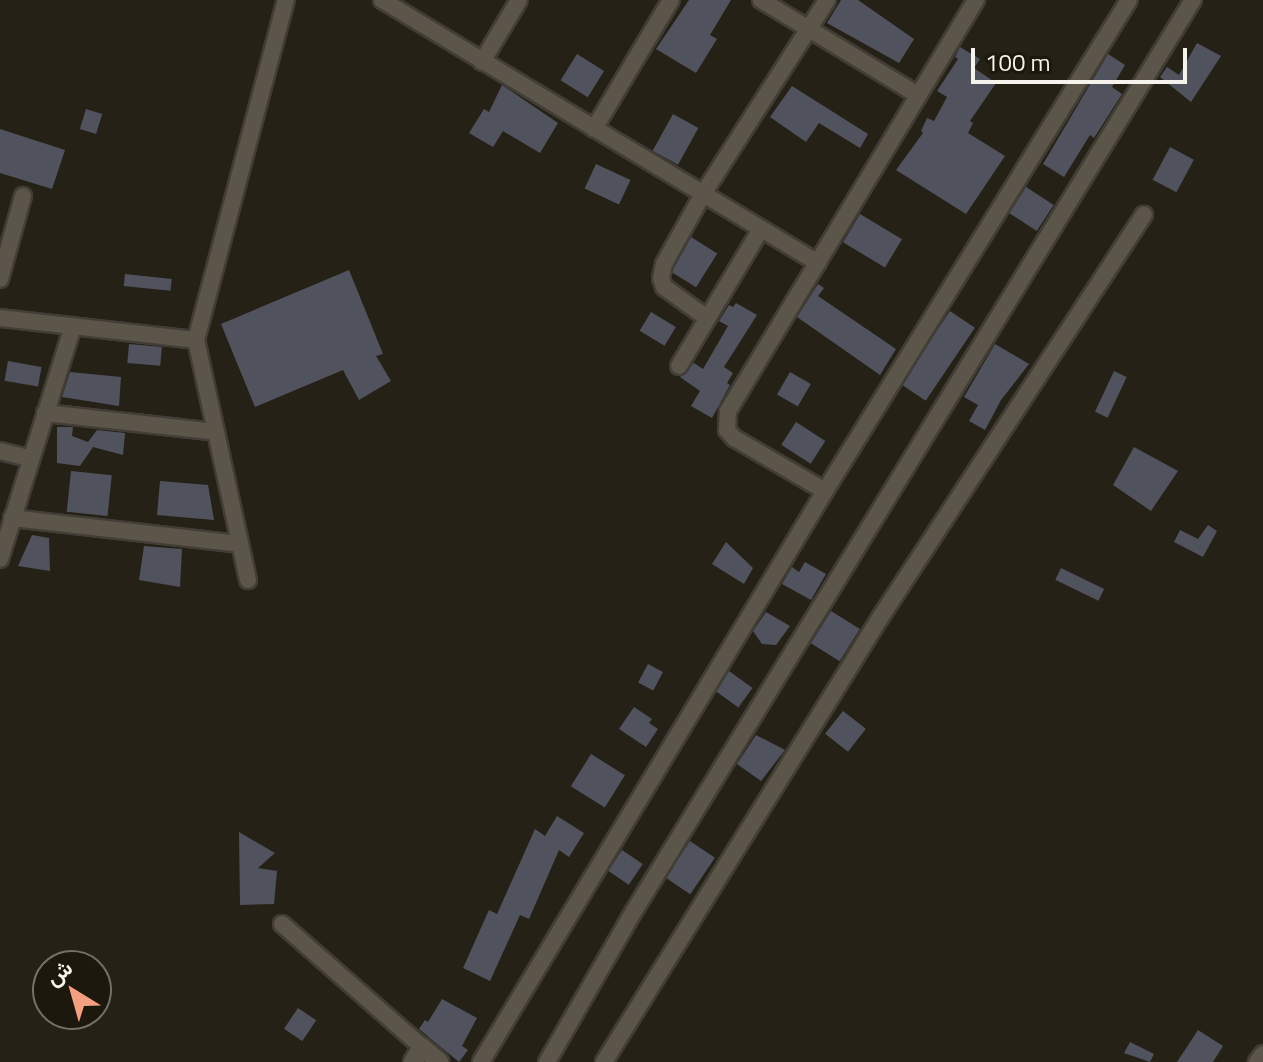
<!DOCTYPE html>
<meta charset="utf-8">
<style>
body{margin:0}
#map{position:relative;width:1263px;height:1062px;overflow:hidden;background:#262117;font-family:"Titillium Web",Vazirmatn,sans-serif}
div>[style]{position:absolute}
[style*='--x']{left:calc(var(--x)*1px);top:calc(var(--y)*1px);width:calc(var(--w)*1px);rotate:calc(var(--a)*1deg)}
.building>*{inset:0;background:#50525e;transform-origin:0 0}
.roads{filter:drop-shadow(2px 0 #423d36) drop-shadow(-2px 0 #423d36) drop-shadow(0 2px #423d36) drop-shadow(0 -2px #423d36)}
.minor>*{height:16px;margin:-8px;padding:0 8px;transform-origin:8px;border-radius:8px;background:#5b554a}
.tertiary>*{height:18px;margin:-9px;padding:0 9px;transform-origin:9px;border-radius:9px;background:#5b554a}
span{translate:-50% -50%;white-space:nowrap;text-align:center;line-height:1.15;-webkit-text-stroke:7px #1d180e;paint-order:stroke}
.north{position:absolute;left:32px;top:950px;width:80px;height:80px;box-sizing:border-box;background:#1d180e;border:2px solid #747067;border-radius:50%;rotate:323deg;font-size:22px;font-weight:700;line-height:32px;text-align:center;color:#f6f3ec}
.north::after{content:'';display:block;margin:auto;width:28px;height:36px;background:#f2a081;clip-path:polygon(50% 0,100% 100%,50% 72%,0 100%)}
.scale{position:absolute;left:971px;top:48px;width:216px;height:36px;box-sizing:border-box;border:4px solid #f6f3ec;border-top:0;padding-left:10px;font-size:24px;line-height:28px;white-space:nowrap;color:#f6f3ec;-webkit-text-stroke:6px #1d180e;paint-order:stroke}
</style>
<div id="map">
<div class="building">
<i style="clip-path:polygon(689px 0,731px 0,710px 35px,717px 39px,696px 73px,656px 49px)"></i>
<i style="clip-path:polygon(841px 0,858px 0,914px 39px,899px 63px,827px 23px)"></i>
<i style="clip-path:polygon(1197px 43px,1221px 56px,1191px 102px,1160px 77px,1167px 67px,1179px 75px)"></i>
<i style="clip-path:polygon(960px 47px,980px 59px,974px 68px,996px 83px,970px 121px,973px 123px,968px 133px,1005px 156px,966px 214px,896px 170px,923px 133px,921px 131px,927px 118px,934px 121px,947px 97px,937px 91px,958px 59px,955px 57px)"></i>
<i style="left:577px;top:54px;width:32px;height:31px;rotate:32deg"></i>
<i style="clip-path:polygon(1108px 54px,1125px 65px,1112px 87px,1122px 94px,1094px 138px,1090px 135px,1064px 177px,1043px 164px)"></i>
<i style="clip-path:polygon(502px 85px,558px 123px,540px 153px,503px 131px,493px 147px,469px 133px,484px 109px,489px 112px)"></i>
<i style="clip-path:polygon(792px 86px,868px 134px,860px 148px,819px 123px,806px 142px,770px 117px)"></i>
<i style="left:86px;top:109px;width:17px;height:21px;rotate:17deg"></i>
<i style="left:673px;top:114px;width:29px;height:42px;rotate:29deg"></i>
<i style="clip-path:polygon(0 129px,65px 150px,52px 189px,0 173px)"></i>
<i style="left:1170px;top:147px;width:27px;height:37px;rotate:28deg"></i>
<i style="left:596px;top:164px;width:38px;height:27px;rotate:25deg"></i>
<i style="left:1026px;top:187px;width:33px;height:31px;rotate:33deg"></i>
<i style="left:860px;top:214px;width:49px;height:33px;rotate:31deg"></i>
<i style="left:691px;top:237px;width:31px;height:40px;rotate:32deg"></i>
<i style="clip-path:polygon(349px 270px,383px 354px,376px 356px,391px 381px,359px 400px,343px 370px,255px 407px,221px 324px)"></i>
<i style="left:125px;top:274px;width:47px;height:12px;rotate:6deg"></i>
<i style="clip-path:polygon(818px 284px,824px 288px,818px 296px,896px 349px,880px 375px,797px 317px)"></i>
<i style="clip-path:polygon(736px 303px,757px 315px,724px 367px,733px 373px,727px 383px,730px 385px,712px 418px,691px 406px,700px 391px,680px 377px,694px 363px,703px 369px,728px 326px,719px 321px,729px 305px,733px 307px)"></i>
<i style="left:950px;top:311px;width:30px;height:88px;rotate:34deg"></i>
<i style="left:651px;top:312px;width:29px;height:22px;rotate:31deg"></i>
<i style="left:129px;top:344px;width:33px;height:19px;rotate:5deg"></i>
<i style="clip-path:polygon(995px 344px,1029px 364px,1001px 400px,985px 430px,969px 421px,978px 405px,964px 397px)"></i>
<i style="left:8px;top:361px;width:34px;height:20px;rotate:10deg"></i>
<i style="left:1114px;top:371px;width:14px;height:45px;rotate:25deg"></i>
<i style="clip-path:polygon(70px 372px,121px 377px,119px 406px,62px 397px)"></i>
<i style="left:790px;top:372px;width:24px;height:26px;rotate:30deg"></i>
<i style="left:796px;top:422px;width:35px;height:27px;rotate:33deg"></i>
<i style="clip-path:polygon(57px 427px,73px 427px,72px 436px,88px 442px,97px 430px,125px 433px,123px 455px,93px 447px,80px 466px,57px 463px)"></i>
<i style="clip-path:polygon(1134px 447px,1178px 471px,1151px 511px,1113px 485px)"></i>
<i style="left:71px;top:471px;width:41px;height:41px;rotate:6deg"></i>
<i style="clip-path:polygon(160px 481px,208px 485px,214px 520px,157px 515px)"></i>
<i style="clip-path:polygon(1208px 525px,1217px 531px,1203px 557px,1174px 542px,1180px 530px,1198px 539px)"></i>
<i style="clip-path:polygon(32px 535px,49px 538px,50px 571px,18px 566px)"></i>
<i style="clip-path:polygon(726px 542px,753px 568px,744px 584px,712px 564px)"></i>
<i style="clip-path:polygon(144px 546px,182px 549px,180px 587px,139px 580px)"></i>
<i style="clip-path:polygon(805px 562px,826px 574px,811px 600px,782px 584px,792px 567px,799px 572px)"></i>
<i style="left:1061px;top:568px;width:48px;height:13px;rotate:26deg"></i>
<i style="left:831px;top:611px;width:34px;height:38px;rotate:32deg"></i>
<i style="clip-path:polygon(766px 612px,790px 626px,776px 645px,762px 644px,753px 631px)"></i>
<i style="left:648px;top:664px;width:17px;height:21px;rotate:28deg"></i>
<i style="left:729px;top:671px;width:29px;height:24px;rotate:36deg"></i>
<i style="clip-path:polygon(634px 707px,652px 719px,649px 723px,658px 729px,646px 747px,619px 729px)"></i>
<i style="left:843px;top:711px;width:29px;height:29px;rotate:38deg"></i>
<i style="clip-path:polygon(756px 735px,785px 750px,761px 781px,737px 764px)"></i>
<i style="left:591px;top:754px;width:40px;height:38px;rotate:32deg"></i>
<i style="clip-path:polygon(557px 816px,584px 833px,569px 857px,559px 850px,529px 919px,520px 915px,490px 981px,463px 968px,489px 910px,497px 914px,535px 829px,545px 836px)"></i>
<i style="clip-path:polygon(239px 832px,275px 853px,258px 868px,277px 871px,274px 904px,240px 905px)"></i>
<i style="left:690px;top:841px;width:30px;height:44px;rotate:34deg"></i>
<i style="left:622px;top:850px;width:25px;height:25px;rotate:34deg"></i>
<i style="clip-path:polygon(442px 999px,477px 1018px,462px 1046px,468px 1050px,459px 1062px,419px 1029px,425px 1020px,428px 1022px)"></i>
<i style="left:298px;top:1008px;width:22px;height:25px;rotate:34deg"></i>
<i style="clip-path:polygon(1198px 1030px,1223px 1046px,1213px 1062px,1177px 1062px)"></i>
<i style="clip-path:polygon(1130px 1042px,1154px 1054px,1150px 1062px,1124px 1053px)"></i>
</div>
<div class="roads">
<div class="minor">
<i style="--x:382;--y:0;--w:509;--a:31.1"></i>
<i style="--x:761;--y:0;--w:184;--a:31.2"></i>
<i style="--x:482;--y:62;--w:72;--a:-59.2"></i>
<i style="--x:594;--y:129;--w:150;--a:-59.2"></i>
<i style="--x:0;--y:279;--w:86;--a:-74.5"></i>
<i style="--x:0;--y:318;--w:197;--a:6.4"></i>
<i style="--x:707;--y:318;--w:53;--a:-144.2"></i>
<i style="--x:664;--y:287;--w:9;--a:-108"></i>
<i style="--x:661;--y:278;--w:14;--a:-78"></i>
<i style="--x:664;--y:264;--w:80;--a:-60.9"></i>
<i style="--x:703;--y:194;--w:230;--a:-57.4"></i>
<i style="--x:679;--y:366;--w:160;--a:-59.1"></i>
<i style="--x:45;--y:413;--w:172;--a:6.3"></i>
<i style="--x:0;--y:451;--w:32;--a:14"></i>
<i style="--x:825;--y:491;--w:105;--a:-149.8"></i>
<i style="--x:734;--y:438;--w:11;--a:-131"></i>
<i style="--x:727;--y:430;--w:19;--a:-87"></i>
<i style="--x:728;--y:411;--w:480;--a:-58.9"></i>
<i style="--x:12;--y:518;--w:229;--a:6.5"></i>
<i style="--x:0;--y:559;--w:244;--a:-72.6"></i>
<i style="--x:248;--y:580;--w:246;--a:-102.2"></i>
<i style="--x:196;--y:340;--w:352;--a:-75.2"></i>
<i style="--x:282;--y:924;--w:186;--a:41.3"></i>
<i style="--x:481;--y:1062;--w:667;--a:-58.93"></i>
<i style="--x:825;--y:491;--w:577;--a:-58.24"></i>
<i style="--x:547;--y:1062;--w:174;--a:-60.1"></i>
<i style="--x:634;--y:911;--w:1069;--a:-58.47"></i>
<i style="--x:604;--y:1062;--w:523;--a:-58.13"></i>
<i style="--x:880;--y:618;--w:482;--a:-56.8"></i>
<i style="--x:1257;--y:1062;--w:10;--a:-53"></i>
</div>
<div class="tertiary">
<i style="--x:413;--y:1062;--w:17;--a:-59"></i>
<i style="--x:422;--y:1047;--w:23;--a:41"></i>
</div>
</div>
<div class="north">ش</div>
<div class="scale">100 m</div>
</div>
